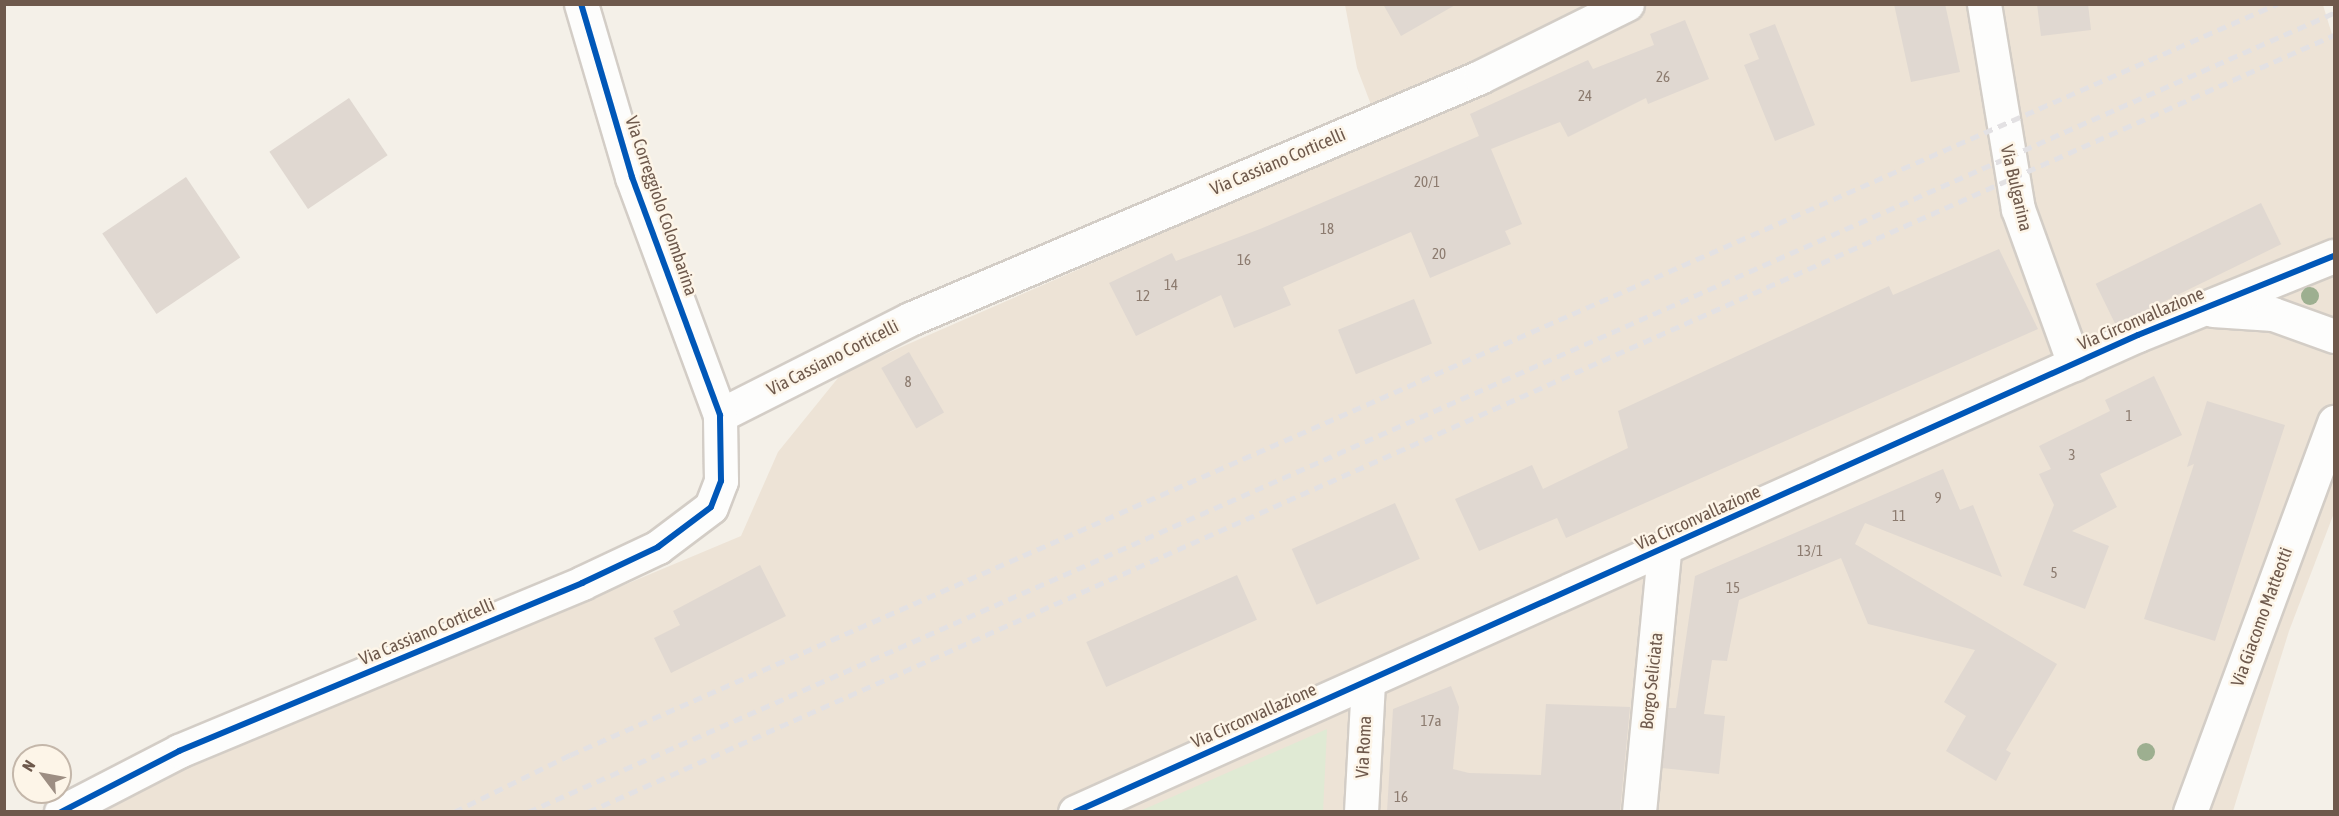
<!DOCTYPE html>
<style>
body{margin:0}
#map{position:relative;width:2339px;height:816px;overflow:hidden;background:#f4f0e8;font-family:"Asap Condensed",sans-serif}
div>[style]{position:absolute}
[style*='--x']{left:calc(var(--x)*1px);top:calc(var(--y)*1px);width:calc(var(--w)*1px);rotate:calc(var(--a)*1deg)}
.residential>*{inset:0;background:#ede3d6}
.green>*{inset:0;background:#e0ead4}
.building>*{inset:0;background:#e0d8d1;transform-origin:0 0}
.roads{filter:drop-shadow(2px 0 #d3cdc6) drop-shadow(-2px 0 #d3cdc6) drop-shadow(0 2px #d3cdc6) drop-shadow(0 -2px #d3cdc6)}
.minor>*{height:33px;margin:-16.5px;padding:0 16.5px;transform-origin:16.5px;border-radius:16.5px;background:#fdfdfc}
.rail>*{height:4.5px;margin-top:-2.25px;transform-origin:0;background:repeating-linear-gradient(90deg,#e3e1e3 0 9px,transparent 0 15px)}
.cycleway>*{height:6px;margin:-3px;padding:0 3px;transform-origin:3px;border-radius:3px;background:#0057b8}
.trees>*{width:18px;height:18px;margin:-9px;border-radius:50%;background:#9daf90}
span{translate:-50% -50%;white-space:nowrap;text-align:center;line-height:1.15;-webkit-text-stroke:5px #fdf5e8;paint-order:stroke}
.number-label{font-size:15px;color:#8c7b6f}
.number-label span{-webkit-text-stroke-width:0}
.street-label{font-size:18px;color:#6e594c}
.frame{position:absolute;inset:0;border:6px solid #6e594c;pointer-events:none}
.north{position:absolute;left:12px;top:744px;width:60px;height:60px;box-sizing:border-box;background:#fdf5e8;border:2px solid #c4b7aa;border-radius:50%;rotate:302deg;font-size:16px;font-weight:700;line-height:24px;text-align:center;color:#6e594c}
.north::after{content:'';display:block;margin:auto;width:21px;height:27px;background:#9d8e83;clip-path:polygon(50% 0,100% 100%,50% 72%,0 100%)}
</style>
<div id="map">
<div class="residential">
<i style="clip-path:polygon(1345px 5px,2323px 5px,2334px 41px,2334px 513px,2289px 631px,2233px 811px,98px 812px,123px 795px,741px 536px,778px 452px,842px 373px,1383px 136px,1357px 68px)"></i>
</div>
<div class="green">
<i style="clip-path:polygon(1327px 729px,1323px 811px,1140px 811px)"></i>
</div>
<div class="building">
<i style="clip-path:polygon(1383px 4px,1457px 4px,1401px 36px)"></i>
<i style="clip-path:polygon(1894px 4px,1945px 4px,1960px 72px,1911px 82px)"></i>
<i style="clip-path:polygon(2037px 4px,2088px 4px,2091px 30px,2041px 36px)"></i>
<i style="clip-path:polygon(1685px 20px,1709px 79px,1648px 104px,1646px 98px,1568px 137px,1560px 122px,1491px 149px,1522px 224px,1505px 231px,1511px 244px,1430px 278px,1411px 232px,1283px 287px,1291px 305px,1234px 328px,1221px 295px,1136px 336px,1109px 283px,1172px 253px,1176px 261px,1260px 229px,1479px 136px,1470px 114px,1588px 60px,1593px 69px,1654px 45px,1650px 34px)"></i>
<i style="clip-path:polygon(1775px 24px,1815px 125px,1775px 141px,1744px 65px,1759px 59px,1749px 34px)"></i>
<i style="left:349px;top:98px;width:69px;height:96px;rotate:56deg"></i>
<i style="left:186px;top:177px;width:97px;height:101px;rotate:56deg"></i>
<i style="left:2261px;top:203px;width:46px;height:184px;rotate:64deg"></i>
<i style="clip-path:polygon(1999px 249px,2038px 329px,1566px 538px,1557px 518px,1479px 551px,1455px 499px,1532px 465px,1543px 489px,1628px 448px,1618px 411px,1889px 286px,1893px 295px)"></i>
<i style="left:1414px;top:299px;width:48px;height:82px;rotate:68deg"></i>
<i style="left:909px;top:352px;width:70px;height:32px;rotate:60deg"></i>
<i style="clip-path:polygon(2154px 376px,2182px 435px,2100px 474px,2117px 507px,2072px 531px,2109px 546px,2085px 609px,2023px 585px,2054px 505px,2039px 474px,2051px 469px,2039px 446px,2110px 411px,2105px 400px)"></i>
<i style="clip-path:polygon(2207px 401px,2285px 425px,2215px 641px,2144px 619px,2194px 464px,2187px 467px)"></i>
<i style="clip-path:polygon(1943px 469px,1960px 510px,1973px 505px,2002px 577px,1865px 523px,1855px 544px,2057px 664px,2006px 750px,2011px 753px,1996px 781px,1946px 751px,1966px 716px,1944px 702px,1975px 650px,1868px 624px,1841px 558px,1739px 600px,1727px 661px,1712px 660px,1704px 714px,1725px 716px,1719px 774px,1662px 768px,1668px 708px,1676px 708px,1695px 576px)"></i>
<i style="left:1395px;top:503px;width:61px;height:113px;rotate:66deg"></i>
<i style="clip-path:polygon(760px 565px,786px 616px,671px 673px,654px 638px,680px 625px,673px 611px)"></i>
<i style="left:1237px;top:575px;width:49px;height:165px;rotate:66deg"></i>
<i style="clip-path:polygon(1451px 686px,1459px 707px,1453px 769px,1469px 773px,1541px 775px,1546px 704px,1630px 707px,1620px 812px,1387px 812px,1393px 709px)"></i>
</div>
<div class="roads">
<div class="minor">
<i style="--x:1984;--y:4;--w:208;--a:80.6"></i>
<i style="--x:2018;--y:209;--w:165;--a:70.1"></i>
<i style="--x:2213;--y:310;--w:60;--a:3.8"></i>
<i style="--x:2273;--y:314;--w:65;--a:19.8"></i>
<i style="--x:720;--y:415;--w:213;--a:-26.8"></i>
<i style="--x:910;--y:319;--w:619;--a:-23"></i>
<i style="--x:1480;--y:77;--w:164;--a:-26.4"></i>
<i style="--x:61;--y:812;--w:133;--a:-27.3"></i>
<i style="--x:179;--y:751;--w:437;--a:-22.6"></i>
<i style="--x:582;--y:583;--w:84;--a:-25.3"></i>
<i style="--x:658;--y:547;--w:66;--a:-37"></i>
<i style="--x:711;--y:507;--w:28;--a:-69"></i>
<i style="--x:721;--y:481;--w:66;--a:-90.9"></i>
<i style="--x:720;--y:415;--w:254;--a:-110.3"></i>
<i style="--x:632;--y:177;--w:180;--a:-106.4"></i>
<i style="--x:1075;--y:812;--w:1165;--a:-24.17"></i>
<i style="--x:2138;--y:335;--w:211;--a:-22"></i>
<i style="--x:1361;--y:812;--w:130;--a:-86.9"></i>
<i style="--x:1639;--y:812;--w:263;--a:-84.5"></i>
<i style="--x:2190;--y:812;--w:416;--a:-69.7"></i>
</div>
</div>
<div class="rail">
<i style="--x:454;--y:812;--w:129;--a:-26.2"></i>
<i style="--x:570;--y:755;--w:1865;--a:-23.75"></i>
<i style="--x:528;--y:812;--w:1975;--a:-23.87"></i>
<i style="--x:588;--y:812;--w:1911;--a:-23.99"></i>
</div>
<div class="cycleway">
<i style="--x:61;--y:812;--w:133;--a:-27.3"></i>
<i style="--x:179;--y:751;--w:437;--a:-22.6"></i>
<i style="--x:582;--y:583;--w:84;--a:-25.3"></i>
<i style="--x:658;--y:547;--w:66;--a:-37"></i>
<i style="--x:711;--y:507;--w:28;--a:-69"></i>
<i style="--x:721;--y:481;--w:66;--a:-90.9"></i>
<i style="--x:720;--y:415;--w:254;--a:-110.3"></i>
<i style="--x:632;--y:177;--w:180;--a:-106.4"></i>
<i style="--x:1075;--y:812;--w:1165;--a:-24.17"></i>
<i style="--x:2138;--y:335;--w:211;--a:-22"></i>
</div>
<div class="trees">
<i style="left:2310px;top:296px"></i>
<i style="left:2146px;top:752px"></i>
</div>
<div class="number-label">
<span style="left:1663px;top:77px">26</span>
<span style="left:1585px;top:96px">24</span>
<span style="left:1427px;top:182px">20/1</span>
<span style="left:1327px;top:229px">18</span>
<span style="left:1439px;top:254px">20</span>
<span style="left:1244px;top:260px">16</span>
<span style="left:1171px;top:285px">14</span>
<span style="left:1143px;top:296px">12</span>
<span style="left:908px;top:382px">8</span>
<span style="left:2129px;top:416px">1</span>
<span style="left:2072px;top:455px">3</span>
<span style="left:1938px;top:498px">9</span>
<span style="left:1899px;top:516px">11</span>
<span style="left:1810px;top:551px">13/1</span>
<span style="left:2054px;top:573px">5</span>
<span style="left:1733px;top:588px">15</span>
<span style="left:1431px;top:721px">17a</span>
<span style="left:1401px;top:797px">16</span>
</div>
<div class="street-label">
<span style="left:1278px;top:162px;rotate:-23deg">Via Cassiano Corticelli</span>
<span style="left:2016px;top:188px;rotate:77deg">Via Bulgarina</span>
<span style="left:661px;top:206px;rotate:71deg">Via Correggiolo Colombarina</span>
<span style="left:2141px;top:319px;rotate:-23deg">Via Circonvallazione</span>
<span style="left:833px;top:358px;rotate:-27deg">Via Cassiano Corticelli</span>
<span style="left:1698px;top:518px;rotate:-24deg">Via Circonvallazione</span>
<span style="left:2262px;top:617px;rotate:-70deg">Via Giacomo Matteotti</span>
<span style="left:427px;top:632px;rotate:-23deg">Via Cassiano Corticelli</span>
<span style="left:1652px;top:681px;rotate:-84deg">Borgo Seliciata</span>
<span style="left:1254px;top:716px;rotate:-24deg">Via Circonvallazione</span>
<span style="left:1364px;top:747px;rotate:-87deg">Via Roma</span>
</div>
<div class="frame"></div>
<div class="north">N</div>
</div>
